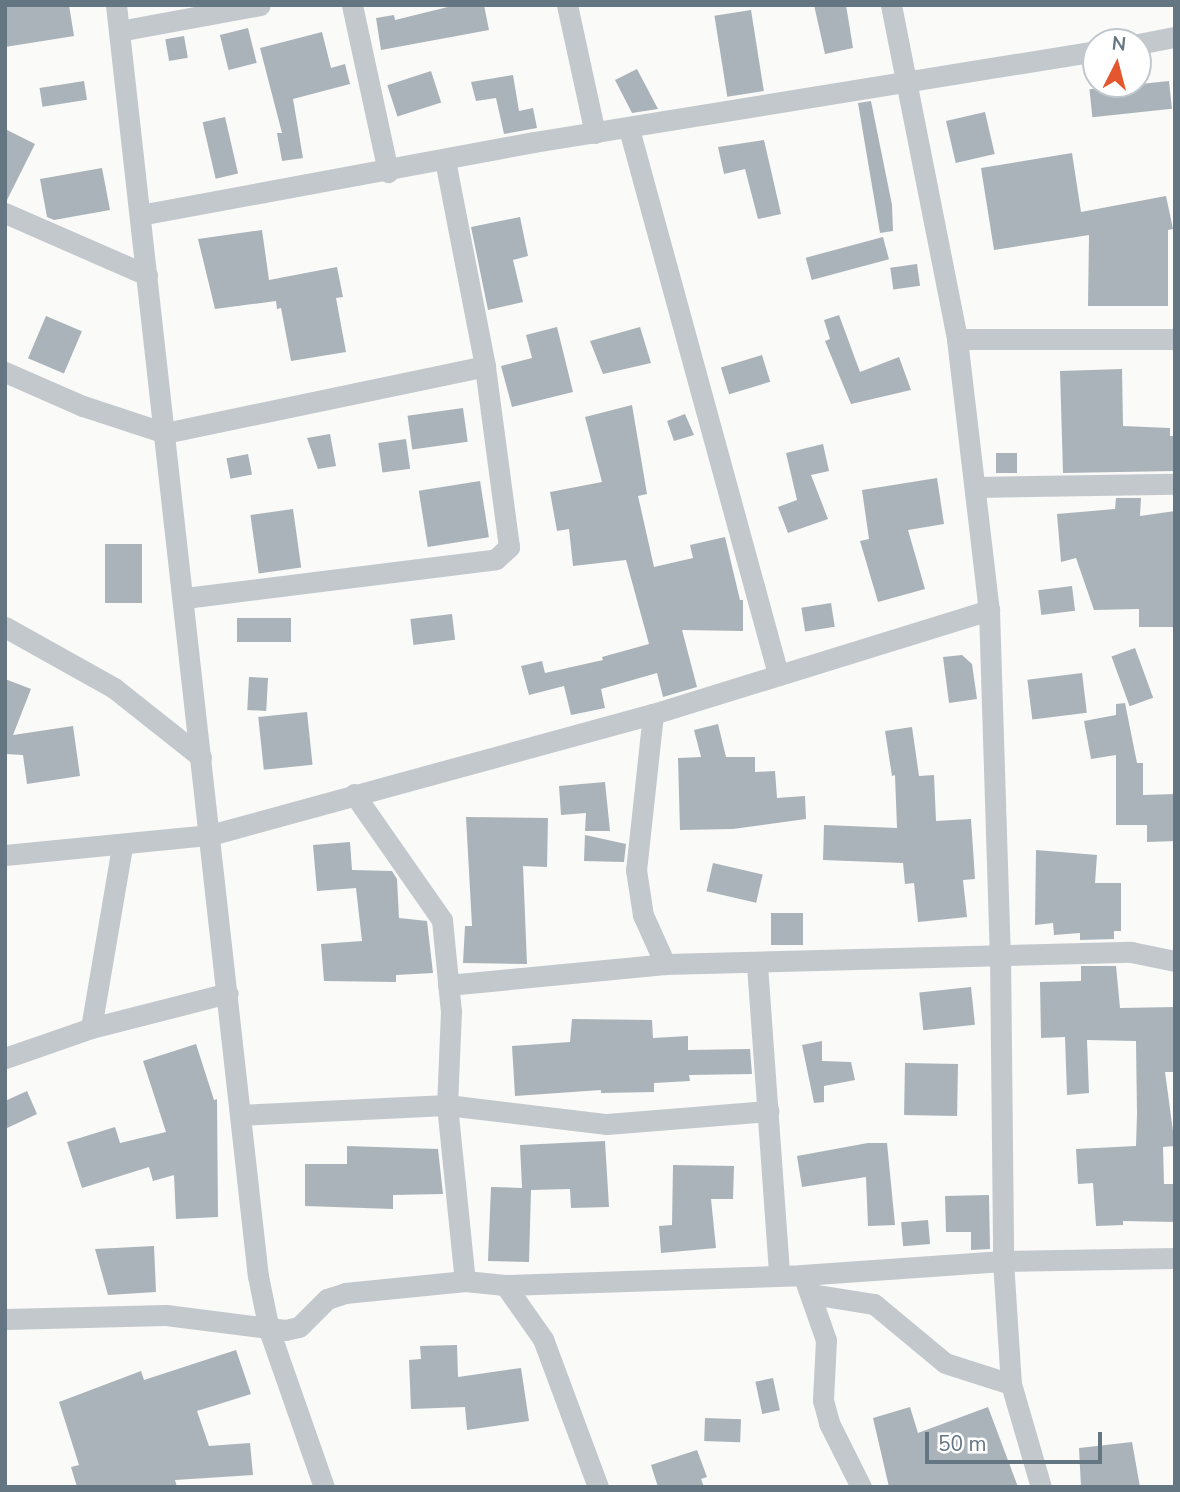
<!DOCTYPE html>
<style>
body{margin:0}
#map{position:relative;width:1180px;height:1492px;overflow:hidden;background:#fafaf8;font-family:"Nunito Sans",sans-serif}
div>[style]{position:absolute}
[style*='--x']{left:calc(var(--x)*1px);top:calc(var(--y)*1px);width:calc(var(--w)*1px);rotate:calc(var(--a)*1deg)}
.building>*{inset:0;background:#aab3b9;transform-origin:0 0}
.minor>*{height:21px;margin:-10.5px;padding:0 10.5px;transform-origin:10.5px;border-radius:10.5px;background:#c3c8cc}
span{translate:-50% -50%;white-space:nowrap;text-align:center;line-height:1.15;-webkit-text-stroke:7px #fff;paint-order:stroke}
.frame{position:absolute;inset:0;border:7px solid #657683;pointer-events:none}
.north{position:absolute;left:1082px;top:28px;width:70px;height:70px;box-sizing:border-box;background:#fff;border:2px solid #c1c8cd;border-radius:50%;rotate:6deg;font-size:19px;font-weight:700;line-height:28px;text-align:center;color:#657683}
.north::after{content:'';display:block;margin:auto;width:24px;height:32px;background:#e4572e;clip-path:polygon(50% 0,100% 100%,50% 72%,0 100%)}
.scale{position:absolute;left:925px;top:1432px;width:177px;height:32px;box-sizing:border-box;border:4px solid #657683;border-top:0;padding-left:9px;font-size:21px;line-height:24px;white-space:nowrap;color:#657683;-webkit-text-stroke:5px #fff;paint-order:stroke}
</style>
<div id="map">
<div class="building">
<i style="clip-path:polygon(5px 5px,69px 5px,74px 36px,5px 47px)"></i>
<i style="clip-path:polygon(456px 5px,484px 5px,489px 30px,381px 50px,376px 18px,394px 15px,395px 20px)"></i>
<i style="clip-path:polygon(814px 5px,846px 5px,853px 48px,825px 54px)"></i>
<i style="left:751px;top:10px;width:82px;height:37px;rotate:81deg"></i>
<i style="left:248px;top:28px;width:36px;height:29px;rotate:76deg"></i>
<i style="clip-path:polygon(322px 32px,331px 68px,345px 64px,350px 84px,293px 99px,303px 158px,282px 161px,277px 133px,282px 133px,260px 48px)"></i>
<i style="left:184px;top:36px;width:22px;height:19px;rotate:80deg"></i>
<i style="clip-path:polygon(637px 69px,658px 109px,632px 113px,615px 80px)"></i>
<i style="left:431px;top:71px;width:33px;height:46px;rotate:72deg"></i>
<i style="clip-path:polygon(513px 75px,519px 111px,533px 108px,537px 128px,504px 134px,496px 98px,476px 101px,471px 82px)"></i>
<i style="left:84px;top:81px;width:19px;height:45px;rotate:81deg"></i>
<i style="left:1169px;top:81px;width:28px;height:80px;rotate:84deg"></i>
<i style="clip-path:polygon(871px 101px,892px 205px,893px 231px,880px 233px,858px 103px)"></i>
<i style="left:985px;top:112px;width:43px;height:40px;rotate:77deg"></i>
<i style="left:225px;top:117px;width:58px;height:23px;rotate:77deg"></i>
<i style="clip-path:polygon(5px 129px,35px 144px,7px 200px,5px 200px)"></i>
<i style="clip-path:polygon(764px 140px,781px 214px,758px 219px,745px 169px,724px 174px,718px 147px)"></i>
<i style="clip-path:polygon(1072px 153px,1081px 212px,1166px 196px,1173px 229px,1168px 230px,1168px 306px,1088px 306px,1089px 235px,994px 250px,981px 168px)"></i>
<i style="clip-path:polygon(102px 168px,110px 210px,54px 220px,47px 217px,40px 179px)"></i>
<i style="clip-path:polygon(520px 217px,528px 256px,513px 260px,523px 302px,488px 310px,471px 227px)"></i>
<i style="clip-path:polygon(262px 230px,269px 280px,337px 267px,343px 297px,336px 298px,346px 352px,291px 361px,281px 308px,277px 309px,276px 301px,215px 309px,198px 239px)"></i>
<i style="left:883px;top:237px;width:23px;height:80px;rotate:75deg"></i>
<i style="left:917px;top:264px;width:22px;height:27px;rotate:82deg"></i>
<i style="clip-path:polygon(839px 315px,860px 372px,899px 357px,911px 390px,851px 404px,825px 341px,830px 339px,824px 320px)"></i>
<i style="left:46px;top:316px;width:39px;height:46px;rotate:23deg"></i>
<i style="clip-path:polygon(557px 327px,573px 392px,512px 407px,501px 366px,532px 358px,526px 335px)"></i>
<i style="clip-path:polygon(640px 327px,651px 363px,603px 374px,590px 341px)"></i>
<i style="left:762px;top:355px;width:28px;height:43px;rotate:73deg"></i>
<i style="clip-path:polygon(1122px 369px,1123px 426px,1170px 428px,1170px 436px,1174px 436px,1175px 471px,1063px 473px,1060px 371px)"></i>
<i style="clip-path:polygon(632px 405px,647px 494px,638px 496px,654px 567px,693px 558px,690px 545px,725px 537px,740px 600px,743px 600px,743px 631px,682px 630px,697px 687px,663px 697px,657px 673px,601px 689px,605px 708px,571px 715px,564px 686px,529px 695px,521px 666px,542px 661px,545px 673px,603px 660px,602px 657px,649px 644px,626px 560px,573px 566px,569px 529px,557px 531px,550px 492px,602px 482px,585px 417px)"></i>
<i style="left:463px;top:408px;width:34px;height:56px;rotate:82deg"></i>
<i style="clip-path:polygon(685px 414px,694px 435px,674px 441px,667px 421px)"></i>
<i style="clip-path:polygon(330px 434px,336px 466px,318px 469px,307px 438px)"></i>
<i style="left:406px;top:439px;width:30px;height:28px;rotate:82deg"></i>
<i style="clip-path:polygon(823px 444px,829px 471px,811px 475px,828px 519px,788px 533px,778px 507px,797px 500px,786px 453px)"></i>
<i style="left:1017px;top:453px;width:20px;height:21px;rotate:90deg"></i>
<i style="left:248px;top:454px;width:21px;height:22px;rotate:79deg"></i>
<i style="clip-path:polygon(937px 478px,944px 524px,908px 530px,925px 589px,878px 602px,860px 541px,869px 539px,862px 490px)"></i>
<i style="left:480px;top:481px;width:57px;height:62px;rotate:81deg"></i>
<i style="clip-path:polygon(1116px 498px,1141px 498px,1140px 516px,1175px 511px,1175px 627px,1139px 627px,1139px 609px,1094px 610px,1076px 558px,1061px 562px,1057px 514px,1115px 509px)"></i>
<i style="left:293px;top:509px;width:59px;height:43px;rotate:82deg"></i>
<i style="left:105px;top:544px;width:37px;height:59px"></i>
<i style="left:1072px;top:586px;width:25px;height:34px;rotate:83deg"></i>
<i style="left:831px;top:603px;width:24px;height:30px;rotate:81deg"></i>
<i style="left:452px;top:614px;width:26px;height:42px;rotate:83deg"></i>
<i style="left:291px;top:618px;width:24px;height:54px;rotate:90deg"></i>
<i style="left:1135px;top:648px;width:53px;height:25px;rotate:70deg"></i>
<i style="clip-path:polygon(962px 655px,972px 664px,977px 699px,949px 703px,943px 657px)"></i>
<i style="left:1082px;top:673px;width:40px;height:55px;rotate:83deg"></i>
<i style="left:249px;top:677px;width:19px;height:33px;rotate:3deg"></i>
<i style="clip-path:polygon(5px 679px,31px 689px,13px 735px,73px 726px,80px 776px,27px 784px,23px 755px,5px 754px)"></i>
<i style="clip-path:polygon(1125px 703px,1137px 763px,1143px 763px,1143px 795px,1175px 794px,1175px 841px,1147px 842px,1147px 825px,1116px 825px,1116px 755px,1091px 759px,1084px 721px,1116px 715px,1116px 704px)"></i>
<i style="left:307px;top:712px;width:53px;height:49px;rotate:84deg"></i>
<i style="clip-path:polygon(718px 724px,726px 757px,755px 757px,755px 772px,775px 771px,777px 798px,805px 796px,806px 819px,733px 829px,680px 830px,678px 758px,701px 757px,694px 730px)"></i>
<i style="clip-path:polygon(912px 727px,919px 776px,934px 775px,936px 821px,971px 819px,975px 879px,963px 880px,967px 917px,918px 922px,914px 883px,905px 884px,903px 863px,823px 860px,824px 825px,897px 828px,895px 775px,892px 776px,885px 731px)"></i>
<i style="clip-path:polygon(605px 782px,610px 831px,585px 831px,586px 813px,561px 815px,559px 786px)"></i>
<i style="clip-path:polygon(466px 817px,548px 818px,547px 867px,523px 866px,527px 964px,463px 963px,465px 926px,472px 926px)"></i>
<i style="clip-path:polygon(585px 835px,626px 844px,624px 862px,584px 861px)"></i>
<i style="clip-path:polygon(350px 842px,352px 870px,392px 871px,397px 879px,399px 918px,427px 921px,433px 973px,396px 975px,396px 982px,324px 981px,321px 944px,362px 941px,356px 888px,317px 891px,313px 845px)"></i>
<i style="clip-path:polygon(1036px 850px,1097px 855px,1095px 883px,1121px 883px,1121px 931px,1114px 931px,1114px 939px,1080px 940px,1080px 933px,1054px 935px,1053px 923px,1035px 925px)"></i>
<i style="left:713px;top:863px;width:51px;height:29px;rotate:13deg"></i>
<i style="left:771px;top:913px;width:32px;height:32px"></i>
<i style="clip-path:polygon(1081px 966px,1116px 966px,1120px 1008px,1175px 1007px,1175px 1072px,1165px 1072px,1175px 1146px,1163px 1147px,1164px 1184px,1175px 1184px,1175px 1222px,1123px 1221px,1123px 1225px,1096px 1226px,1093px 1183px,1078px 1184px,1076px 1149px,1136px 1146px,1137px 1114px,1136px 1041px,1087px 1040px,1089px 1093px,1067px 1095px,1065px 1037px,1041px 1038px,1040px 982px,1081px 981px)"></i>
<i style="left:971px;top:987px;width:38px;height:52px;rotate:84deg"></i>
<i style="clip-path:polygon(572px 1019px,652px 1020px,653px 1038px,688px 1036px,688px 1050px,750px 1049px,752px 1074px,689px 1075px,690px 1081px,654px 1083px,654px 1092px,601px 1093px,601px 1090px,515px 1096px,512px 1046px,570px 1042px)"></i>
<i style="clip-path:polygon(822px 1041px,822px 1061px,851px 1062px,855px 1080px,824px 1086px,824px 1102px,814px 1103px,802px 1045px)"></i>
<i style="clip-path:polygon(196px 1044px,214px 1100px,217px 1099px,218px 1217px,176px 1219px,174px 1175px,153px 1181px,149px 1167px,82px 1188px,67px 1142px,115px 1127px,120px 1143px,166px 1132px,143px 1061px)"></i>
<i style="left:905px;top:1063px;width:53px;height:52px;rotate:1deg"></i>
<i style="clip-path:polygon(27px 1091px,37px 1114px,5px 1129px,5px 1101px)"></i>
<i style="clip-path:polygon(605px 1141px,609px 1207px,571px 1208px,570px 1189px,531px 1190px,529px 1262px,488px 1261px,491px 1187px,522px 1188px,520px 1145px)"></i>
<i style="clip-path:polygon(868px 1143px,887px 1143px,895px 1225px,868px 1226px,866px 1177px,802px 1187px,797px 1156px)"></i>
<i style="clip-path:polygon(347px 1146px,438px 1149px,443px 1194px,393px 1195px,393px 1209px,305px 1206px,305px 1164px,347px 1164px)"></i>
<i style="clip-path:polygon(673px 1165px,734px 1166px,733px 1199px,711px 1199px,716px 1248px,661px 1253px,659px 1226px,672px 1225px)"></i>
<i style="clip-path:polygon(989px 1195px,990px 1249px,971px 1250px,971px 1232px,946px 1232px,945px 1196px)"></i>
<i style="left:928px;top:1220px;width:24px;height:27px;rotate:85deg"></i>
<i style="clip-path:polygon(154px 1246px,156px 1292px,108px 1295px,95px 1249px)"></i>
<i style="clip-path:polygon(457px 1345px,458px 1377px,521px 1368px,529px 1421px,467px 1430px,465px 1407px,411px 1409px,409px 1360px,421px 1359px,420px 1346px)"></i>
<i style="clip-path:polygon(236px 1350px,251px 1394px,197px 1411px,209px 1446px,250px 1443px,253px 1475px,175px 1480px,177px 1487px,77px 1487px,71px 1467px,79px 1465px,59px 1402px,141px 1371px,144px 1380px)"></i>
<i style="left:773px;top:1378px;width:33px;height:18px;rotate:78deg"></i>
<i style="clip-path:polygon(910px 1407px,918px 1433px,988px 1407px,1018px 1487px,889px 1487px,873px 1418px)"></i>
<i style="left:705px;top:1418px;width:36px;height:23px;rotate:2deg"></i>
<i style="clip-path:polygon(1132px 1442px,1140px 1487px,1081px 1487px,1079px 1448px)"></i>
<i style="clip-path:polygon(697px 1450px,707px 1477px,701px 1479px,704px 1487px,658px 1487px,651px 1465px)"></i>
</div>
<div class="minor">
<i style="--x:116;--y:5;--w:1279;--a:83.63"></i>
<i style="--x:258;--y:1276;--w:55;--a:78.5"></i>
<i style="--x:269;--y:1330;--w:166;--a:70.7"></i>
<i style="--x:352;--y:5;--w:171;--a:77.8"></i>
<i style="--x:567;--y:5;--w:131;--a:77.7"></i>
<i style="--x:891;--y:5;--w:340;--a:78.8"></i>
<i style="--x:957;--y:339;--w:273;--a:83.3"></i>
<i style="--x:989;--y:610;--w:343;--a:88.2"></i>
<i style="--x:1000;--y:953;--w:308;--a:89.4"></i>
<i style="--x:1003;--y:1261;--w:123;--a:86.3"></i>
<i style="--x:1011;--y:1384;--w:107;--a:73.8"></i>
<i style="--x:119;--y:31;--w:143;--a:-10.4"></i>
<i style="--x:1138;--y:44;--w:38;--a:-11"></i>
<i style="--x:629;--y:129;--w:565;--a:74.71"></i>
<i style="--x:5;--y:213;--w:155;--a:23.6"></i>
<i style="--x:140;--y:215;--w:401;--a:-10.5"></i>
<i style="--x:534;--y:142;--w:569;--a:-9.2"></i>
<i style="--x:957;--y:339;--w:218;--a:0"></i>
<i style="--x:5;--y:372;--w:85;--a:23.6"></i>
<i style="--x:83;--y:406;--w:86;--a:18.2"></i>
<i style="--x:165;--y:433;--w:327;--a:-11.8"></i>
<i style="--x:975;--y:487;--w:200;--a:-0.9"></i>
<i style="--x:185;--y:598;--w:313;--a:-7.1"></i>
<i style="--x:496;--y:559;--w:18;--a:-43"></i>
<i style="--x:509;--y:547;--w:183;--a:-97.6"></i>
<i style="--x:485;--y:366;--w:210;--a:-101"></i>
<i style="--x:5;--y:627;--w:125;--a:29.2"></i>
<i style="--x:114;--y:688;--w:111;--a:38.4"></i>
<i style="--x:653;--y:714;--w:157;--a:96.2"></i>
<i style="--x:636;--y:870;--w:46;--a:81.2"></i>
<i style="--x:643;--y:915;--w:54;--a:65.8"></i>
<i style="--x:665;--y:964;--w:466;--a:-1.5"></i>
<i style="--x:1131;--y:952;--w:45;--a:11.6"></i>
<i style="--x:354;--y:794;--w:154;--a:55.1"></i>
<i style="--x:442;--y:920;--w:91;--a:84.4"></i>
<i style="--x:451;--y:1011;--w:94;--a:92.4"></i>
<i style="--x:447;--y:1105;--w:177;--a:84.2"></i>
<i style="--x:5;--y:855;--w:206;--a:-5.6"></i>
<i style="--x:210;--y:835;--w:459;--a:-15.3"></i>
<i style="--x:653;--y:714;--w:352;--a:-17.2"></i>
<i style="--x:757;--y:965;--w:311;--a:85.9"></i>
<i style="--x:448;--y:985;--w:218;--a:-5.5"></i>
<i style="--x:91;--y:1028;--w:184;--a:-80.3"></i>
<i style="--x:5;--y:1058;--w:91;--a:-19.2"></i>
<i style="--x:91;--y:1028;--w:141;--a:-14.3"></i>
<i style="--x:240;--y:1115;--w:207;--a:-2.8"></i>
<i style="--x:447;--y:1105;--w:161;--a:6.8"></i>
<i style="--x:607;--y:1124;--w:162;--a:-4.6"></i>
<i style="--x:806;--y:1283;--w:60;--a:70.7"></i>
<i style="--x:826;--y:1340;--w:60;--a:92.9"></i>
<i style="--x:823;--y:1400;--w:24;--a:75"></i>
<i style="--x:829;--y:1423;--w:72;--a:63.4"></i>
<i style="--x:505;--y:1285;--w:66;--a:54.9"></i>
<i style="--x:543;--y:1339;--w:158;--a:69.6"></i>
<i style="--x:811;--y:1294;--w:64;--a:9"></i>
<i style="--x:874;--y:1304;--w:92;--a:39.7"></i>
<i style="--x:945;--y:1363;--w:69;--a:17.7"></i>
<i style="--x:5;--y:1319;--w:161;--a:-1.4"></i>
<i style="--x:166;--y:1315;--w:120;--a:7.2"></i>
<i style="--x:285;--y:1330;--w:14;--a:-12"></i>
<i style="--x:299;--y:1327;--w:40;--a:-45"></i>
<i style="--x:327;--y:1299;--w:19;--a:-18"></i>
<i style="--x:345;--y:1293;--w:121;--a:-5.7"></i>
<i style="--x:465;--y:1281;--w:40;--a:5.7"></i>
<i style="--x:505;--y:1285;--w:297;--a:-1.9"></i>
<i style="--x:802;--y:1275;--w:201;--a:-4"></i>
<i style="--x:1003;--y:1261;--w:172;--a:-1"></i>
</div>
<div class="frame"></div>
<div class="north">N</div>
<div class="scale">50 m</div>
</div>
